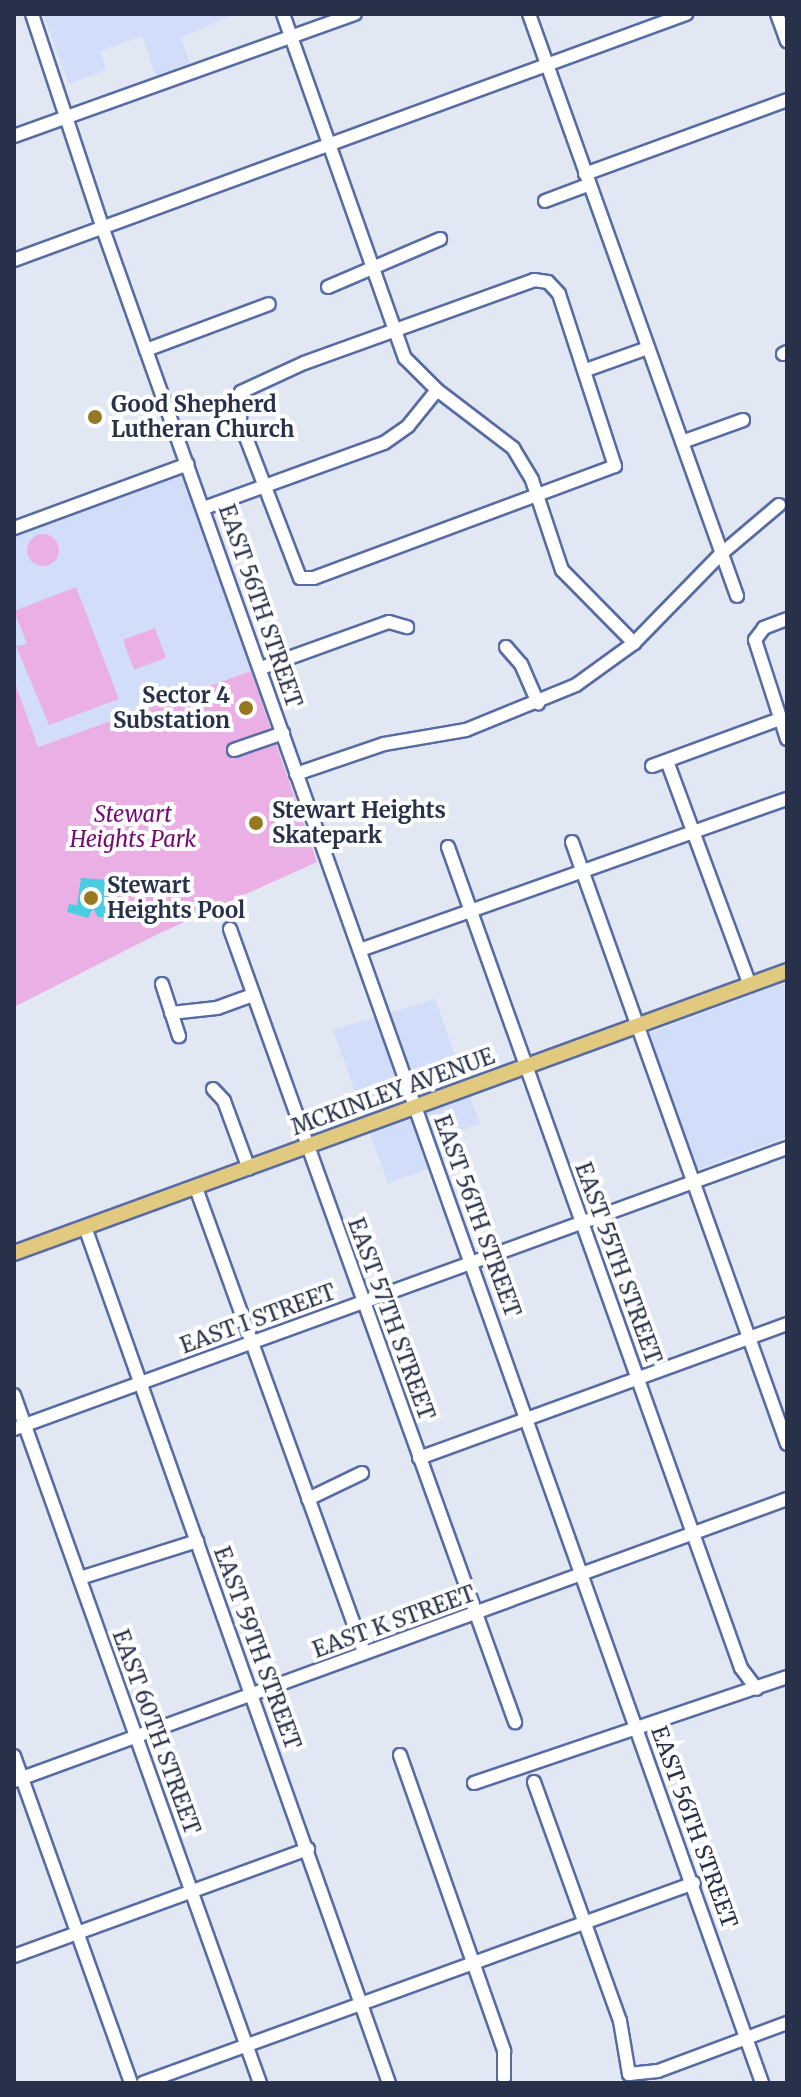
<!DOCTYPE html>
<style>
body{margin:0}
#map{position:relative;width:801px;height:2097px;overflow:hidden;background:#e2e7f4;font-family:Merriweather,serif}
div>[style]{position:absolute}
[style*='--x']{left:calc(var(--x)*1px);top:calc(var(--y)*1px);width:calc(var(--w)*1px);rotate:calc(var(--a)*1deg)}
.built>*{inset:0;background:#d2ddf9}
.green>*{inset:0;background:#eab0e5;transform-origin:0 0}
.round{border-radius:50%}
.water>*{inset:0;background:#49cde0}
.roads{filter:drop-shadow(2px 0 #576ba4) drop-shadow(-2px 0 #576ba4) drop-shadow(0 2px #576ba4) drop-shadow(0 -2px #576ba4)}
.minor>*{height:12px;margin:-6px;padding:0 6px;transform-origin:6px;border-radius:6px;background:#fff}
.major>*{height:14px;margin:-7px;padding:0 7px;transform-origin:7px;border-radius:7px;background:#e1c980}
.dots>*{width:22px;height:22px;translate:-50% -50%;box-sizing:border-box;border:4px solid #fff;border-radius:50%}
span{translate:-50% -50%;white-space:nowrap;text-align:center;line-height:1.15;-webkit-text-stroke:8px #fff;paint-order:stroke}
.poi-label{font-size:22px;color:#28314a;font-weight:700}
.left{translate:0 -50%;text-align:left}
.right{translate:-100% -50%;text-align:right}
.street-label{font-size:22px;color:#28314a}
.park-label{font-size:22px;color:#750c74;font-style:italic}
.frame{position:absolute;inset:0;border:16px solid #28314a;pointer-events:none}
</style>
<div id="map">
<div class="built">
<i style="clip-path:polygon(43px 14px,235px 14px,181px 38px,190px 63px,156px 76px,142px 36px,100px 51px,106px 70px,69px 84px)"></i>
<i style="clip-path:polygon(182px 476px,251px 671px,38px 747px,14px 680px,14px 536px)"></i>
<i style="clip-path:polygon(787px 982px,787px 1137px,696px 1170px,647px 1034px)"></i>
<i style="clip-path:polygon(435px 999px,480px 1124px,442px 1137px,450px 1161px,388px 1183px,333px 1030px)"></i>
</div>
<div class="green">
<i class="round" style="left:27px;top:534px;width:32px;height:32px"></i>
<i style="clip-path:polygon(76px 587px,119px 699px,49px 725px,16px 646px,27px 644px,14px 611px)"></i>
<i style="left:155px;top:628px;width:32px;height:34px;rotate:70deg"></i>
<i style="clip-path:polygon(251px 671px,317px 862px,158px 934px,14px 1007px,14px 680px,38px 747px)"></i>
</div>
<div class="water">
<i style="clip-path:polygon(81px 878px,109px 880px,106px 917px,98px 917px,93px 908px,88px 918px,67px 912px,69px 904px,89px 907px,77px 905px)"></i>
</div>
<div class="roads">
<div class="minor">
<i style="--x:32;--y:14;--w:226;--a:71.7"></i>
<i style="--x:103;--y:229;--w:1968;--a:70.43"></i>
<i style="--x:283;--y:14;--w:365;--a:70.5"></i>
<i style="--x:405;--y:358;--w:45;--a:45"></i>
<i style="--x:437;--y:390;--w:96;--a:37.3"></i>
<i style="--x:513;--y:448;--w:37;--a:59"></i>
<i style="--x:532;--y:480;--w:95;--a:71.6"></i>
<i style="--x:562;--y:570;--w:103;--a:45.4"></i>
<i style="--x:529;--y:14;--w:618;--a:70.33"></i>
<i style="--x:777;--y:14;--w:29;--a:70"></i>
<i style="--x:14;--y:136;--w:362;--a:-19.7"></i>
<i style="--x:585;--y:174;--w:215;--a:-20.1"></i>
<i style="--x:545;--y:201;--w:46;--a:-20.4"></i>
<i style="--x:14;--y:260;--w:716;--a:-20.11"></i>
<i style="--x:534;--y:280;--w:14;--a:8"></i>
<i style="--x:548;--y:282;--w:16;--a:47"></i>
<i style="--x:559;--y:294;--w:181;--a:72"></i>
<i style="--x:615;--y:466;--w:321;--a:159.6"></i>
<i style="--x:314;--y:578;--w:14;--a:180"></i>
<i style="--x:300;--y:578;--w:167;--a:-111"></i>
<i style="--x:240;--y:422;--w:30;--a:-88"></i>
<i style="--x:241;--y:392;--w:69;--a:-24.7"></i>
<i style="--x:304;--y:363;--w:245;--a:-19.8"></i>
<i style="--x:328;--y:287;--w:122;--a:-23.2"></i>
<i style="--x:146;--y:350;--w:131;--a:-20.5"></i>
<i style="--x:783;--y:354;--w:4;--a:-27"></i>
<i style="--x:586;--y:370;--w:66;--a:-19.5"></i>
<i style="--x:682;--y:442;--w:65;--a:-19.8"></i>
<i style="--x:204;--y:508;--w:191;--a:-19.9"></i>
<i style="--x:384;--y:443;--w:29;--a:-35"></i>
<i style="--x:408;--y:426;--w:46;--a:-51.1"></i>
<i style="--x:14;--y:528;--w:185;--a:-20.2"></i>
<i style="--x:787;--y:619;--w:25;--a:159"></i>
<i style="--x:764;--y:628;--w:15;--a:127"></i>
<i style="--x:755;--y:640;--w:104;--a:72.1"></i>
<i style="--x:506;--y:647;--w:23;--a:49"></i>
<i style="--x:521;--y:664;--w:43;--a:66.4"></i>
<i style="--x:261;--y:668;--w:136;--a:-19.8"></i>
<i style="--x:389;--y:622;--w:19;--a:16"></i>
<i style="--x:234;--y:750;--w:52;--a:-19.1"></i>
<i style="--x:667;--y:761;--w:239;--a:69.7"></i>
<i style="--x:652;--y:766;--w:136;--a:-20.2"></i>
<i style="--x:296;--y:774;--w:93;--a:-18.8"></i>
<i style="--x:384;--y:744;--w:83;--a:-9.7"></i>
<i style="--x:466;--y:730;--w:119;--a:-22.2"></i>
<i style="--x:576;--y:685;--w:72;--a:-35.9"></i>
<i style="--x:634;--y:643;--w:124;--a:-45.7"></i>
<i style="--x:721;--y:554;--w:76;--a:-40.2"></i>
<i style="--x:572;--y:842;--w:639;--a:70.35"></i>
<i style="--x:448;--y:847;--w:872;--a:70.36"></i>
<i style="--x:741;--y:1668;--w:26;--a:53"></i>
<i style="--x:230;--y:929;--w:843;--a:70.23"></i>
<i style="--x:360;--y:950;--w:453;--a:-19.5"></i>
<i style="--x:162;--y:984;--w:55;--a:71.9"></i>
<i style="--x:171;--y:1013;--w:46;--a:-6.2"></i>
<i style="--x:217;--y:1008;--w:38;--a:-20"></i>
<i style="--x:213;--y:1089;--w:16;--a:47"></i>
<i style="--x:224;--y:1101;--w:72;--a:69.8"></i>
<i style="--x:196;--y:1188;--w:494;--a:70.1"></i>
<i style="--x:85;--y:1227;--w:908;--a:70.45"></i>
<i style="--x:14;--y:1395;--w:731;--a:70.33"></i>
<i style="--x:14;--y:1429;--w:822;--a:-19.98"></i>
<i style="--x:419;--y:1458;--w:392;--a:-20"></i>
<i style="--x:308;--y:1499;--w:60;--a:-25.7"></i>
<i style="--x:80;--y:1578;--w:123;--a:-17.5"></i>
<i style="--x:400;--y:1755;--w:314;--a:70.6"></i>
<i style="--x:504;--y:2051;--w:27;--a:90"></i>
<i style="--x:14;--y:1756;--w:347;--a:70.3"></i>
<i style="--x:14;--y:1781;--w:823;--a:-20.04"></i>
<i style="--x:534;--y:1782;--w:254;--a:70.2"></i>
<i style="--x:620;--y:2021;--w:54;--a:80.4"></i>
<i style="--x:629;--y:2074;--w:29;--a:-6"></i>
<i style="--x:658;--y:2071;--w:138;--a:-20.4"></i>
<i style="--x:474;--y:1783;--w:330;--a:-18.7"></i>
<i style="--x:14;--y:1956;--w:313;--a:-20"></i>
<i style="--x:143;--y:2083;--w:586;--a:-19.95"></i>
</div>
<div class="major">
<i style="--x:14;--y:1253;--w:823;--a:-20.04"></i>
</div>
</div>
<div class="dots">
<i style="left:95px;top:417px;background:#95781f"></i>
<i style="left:246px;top:708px;background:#95781f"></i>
<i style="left:256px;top:823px;background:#95781f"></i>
<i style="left:91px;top:898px;background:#95781f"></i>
</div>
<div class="poi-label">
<span class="left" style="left:111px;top:417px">Good Shepherd<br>Lutheran Church</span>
<span class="right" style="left:230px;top:708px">Sector 4<br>Substation</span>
<span class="left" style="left:272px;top:823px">Stewart Heights<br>Skatepark</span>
<span class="left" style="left:107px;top:898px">Stewart<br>Heights Pool</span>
</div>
<div class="street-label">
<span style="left:260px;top:606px;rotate:71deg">EAST 56TH STREET</span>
<span style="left:393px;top:1092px;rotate:-20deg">MCKINLEY AVENUE</span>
<span style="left:477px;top:1216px;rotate:70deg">EAST 56TH STREET</span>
<span style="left:618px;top:1263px;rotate:70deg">EAST 55TH STREET</span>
<span style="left:258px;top:1319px;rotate:-20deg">EAST I STREET</span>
<span style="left:391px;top:1319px;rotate:70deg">EAST 57TH STREET</span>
<span style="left:394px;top:1622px;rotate:-20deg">EAST K STREET</span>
<span style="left:257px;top:1648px;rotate:70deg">EAST 59TH STREET</span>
<span style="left:156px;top:1732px;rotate:70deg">EAST 60TH STREET</span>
<span style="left:694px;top:1827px;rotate:70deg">EAST 56TH STREET</span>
</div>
<div class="park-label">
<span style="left:133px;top:827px">Stewart<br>Heights Park</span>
</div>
<div class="frame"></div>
</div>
